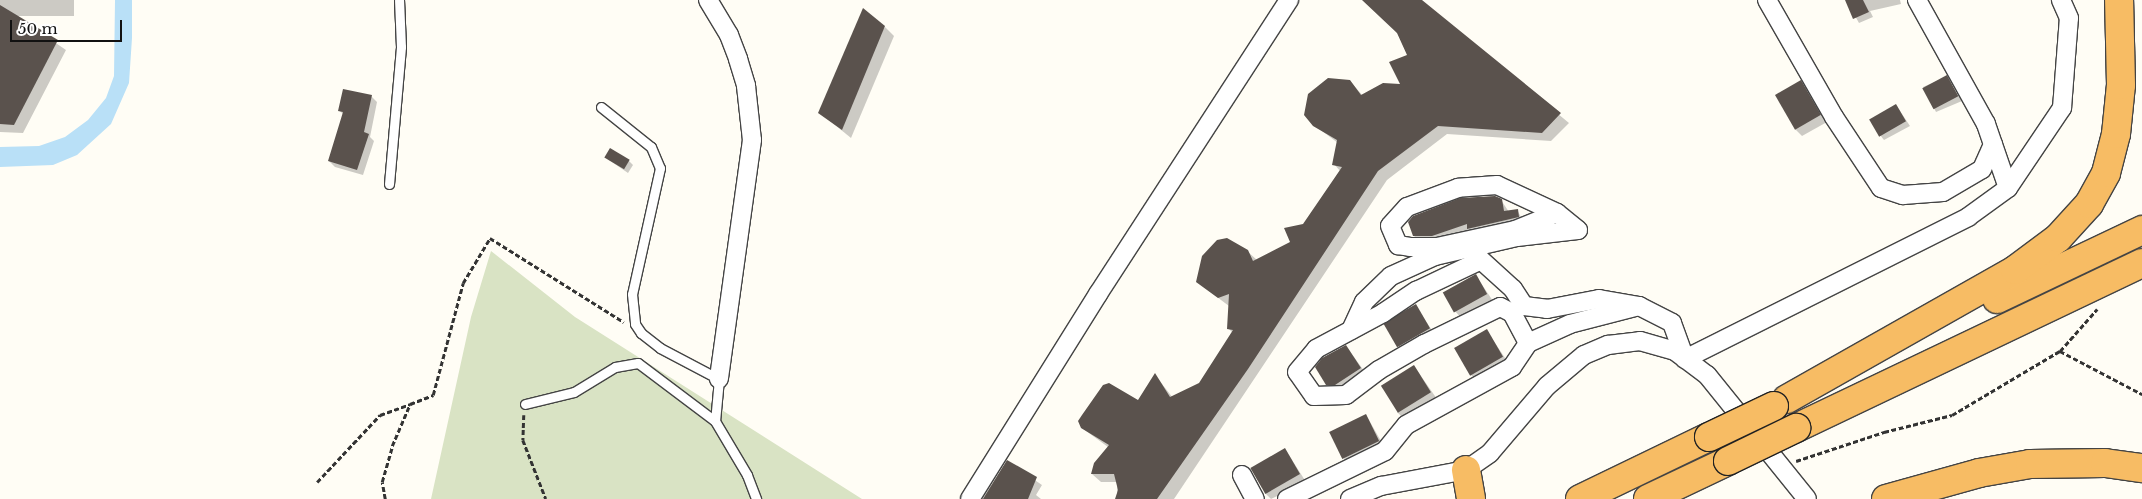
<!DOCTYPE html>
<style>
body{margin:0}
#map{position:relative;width:2142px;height:499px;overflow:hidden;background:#fffdf5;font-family:"Libre Baskerville",serif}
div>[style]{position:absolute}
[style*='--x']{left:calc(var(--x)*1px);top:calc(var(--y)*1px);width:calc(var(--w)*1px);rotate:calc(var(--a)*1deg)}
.cemetery>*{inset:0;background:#d9e3c4}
.water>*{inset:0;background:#b9e0f7}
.shadow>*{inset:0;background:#0003}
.building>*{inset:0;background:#5a524d;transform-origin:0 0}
.path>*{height:2.5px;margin-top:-1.25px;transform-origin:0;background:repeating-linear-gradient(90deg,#333 0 5px,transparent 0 7.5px)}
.roads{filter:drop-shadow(1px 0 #444) drop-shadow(-1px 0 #444) drop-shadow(0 1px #444) drop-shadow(0 -1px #444)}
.service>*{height:9px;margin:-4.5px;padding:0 4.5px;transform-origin:4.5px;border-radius:4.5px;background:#fff}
.minor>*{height:18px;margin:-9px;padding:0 9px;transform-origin:9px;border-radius:9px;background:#fff}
.trunk>*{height:28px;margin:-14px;padding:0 14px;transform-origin:14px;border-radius:14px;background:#f7bc64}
.bridges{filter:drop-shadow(1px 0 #222) drop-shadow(-1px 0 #222) drop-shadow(0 1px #222) drop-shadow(0 -1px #222)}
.trunk-bridge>*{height:28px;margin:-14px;padding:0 14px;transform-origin:14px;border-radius:14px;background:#f7bc64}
span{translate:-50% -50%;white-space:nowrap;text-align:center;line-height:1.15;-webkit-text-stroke:5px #fff;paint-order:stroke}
.scale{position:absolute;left:10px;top:20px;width:112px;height:22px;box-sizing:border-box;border:2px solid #111;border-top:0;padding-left:6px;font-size:15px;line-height:18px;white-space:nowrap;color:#111;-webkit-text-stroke:4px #fff;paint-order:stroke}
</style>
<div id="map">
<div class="cemetery">
<i style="clip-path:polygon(491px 251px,575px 317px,862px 499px,431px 499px,471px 317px)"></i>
</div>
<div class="water">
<i style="clip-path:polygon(115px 0,132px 0,132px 38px,129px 83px,111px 124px,77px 155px,53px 165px,0 167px,0 147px,39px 146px,65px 137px,88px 120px,106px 98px,114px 76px)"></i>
</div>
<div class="shadow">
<i style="clip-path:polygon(0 0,74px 0,74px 16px,16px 16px,66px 50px,23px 133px,0 132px)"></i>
<i style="clip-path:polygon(1369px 0,1420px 0,1569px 123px,1551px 141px,1447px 134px,1387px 180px,1174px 499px,1117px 499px,1117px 482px,1101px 482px,1092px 474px,1108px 447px,1082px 428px,1139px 402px,1155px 375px,1173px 398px,1200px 384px,1233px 333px,1228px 328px,1229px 306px,1197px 282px,1247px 251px,1257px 260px,1292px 243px,1340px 171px,1334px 164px,1338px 143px,1314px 125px,1350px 81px,1363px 96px,1402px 85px,1408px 56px,1398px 34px)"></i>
<i style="clip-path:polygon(1846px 0,1900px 0,1901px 4px,1870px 11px,1873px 17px,1859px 23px)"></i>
<i style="clip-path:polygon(885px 27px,894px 36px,851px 138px,819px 112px)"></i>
<i style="clip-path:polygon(1946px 77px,1962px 101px,1936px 112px,1923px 87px)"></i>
<i style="clip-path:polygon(1800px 81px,1827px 122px,1802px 136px,1795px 129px)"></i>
<i style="clip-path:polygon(371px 96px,377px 102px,370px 137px,374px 141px,363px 175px,335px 167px,329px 161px,344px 115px,340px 111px)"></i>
<i style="clip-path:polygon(1896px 105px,1910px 126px,1884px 140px,1880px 135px)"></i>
<i style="clip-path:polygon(606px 158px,629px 161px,633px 165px,628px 173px)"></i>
<i style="clip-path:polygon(1501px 200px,1509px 212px,1517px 210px,1525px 224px,1421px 243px,1414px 236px)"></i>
<i style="clip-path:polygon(1476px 276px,1493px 301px,1461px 318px,1455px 311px)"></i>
<i style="clip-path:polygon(1416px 306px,1435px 335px,1404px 353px,1398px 346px)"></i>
<i style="clip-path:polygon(1487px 331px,1509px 364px,1478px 382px,1471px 375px)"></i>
<i style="clip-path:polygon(1346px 346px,1367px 375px,1334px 391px,1327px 384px)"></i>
<i style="clip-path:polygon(1414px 366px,1437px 399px,1404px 419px,1397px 412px)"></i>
<i style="clip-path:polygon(1366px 415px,1385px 448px,1351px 466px,1344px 459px)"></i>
<i style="clip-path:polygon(1285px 449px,1306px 482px,1271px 499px,1266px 494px)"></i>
<i style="clip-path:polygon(1007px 461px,1042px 485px,1036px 495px,1041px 499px,982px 499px)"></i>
</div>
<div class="building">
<i style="clip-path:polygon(1362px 0,1422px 0,1561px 113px,1542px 133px,1438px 126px,1378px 171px,1248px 369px,1157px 499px,1115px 499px,1118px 490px,1114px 474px,1091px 474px,1094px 463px,1109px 445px,1081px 428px,1078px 421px,1082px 415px,1103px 385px,1109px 383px,1138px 400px,1155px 373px,1170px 397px,1199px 383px,1233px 330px,1227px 329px,1229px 294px,1218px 298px,1196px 282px,1202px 256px,1217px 240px,1227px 238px,1248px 250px,1253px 261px,1290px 242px,1284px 228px,1303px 224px,1342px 167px,1332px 165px,1337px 140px,1313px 126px,1304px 115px,1308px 94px,1328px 78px,1350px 80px,1361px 95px,1383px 83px,1400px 84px,1389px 62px,1407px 55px,1397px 33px)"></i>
<i style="clip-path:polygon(1845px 0,1863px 0,1869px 12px,1853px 19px)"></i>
<i style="clip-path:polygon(0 5px,58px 40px,14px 125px,0 124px)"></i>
<i style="clip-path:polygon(863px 8px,885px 26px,842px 130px,818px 113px)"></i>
<i style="left:1947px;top:75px;width:24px;height:28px;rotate:62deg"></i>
<i style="left:1801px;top:80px;width:40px;height:30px;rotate:60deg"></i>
<i style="clip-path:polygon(343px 89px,372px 95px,364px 132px,369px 134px,357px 170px,328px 161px,343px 112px,338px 111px)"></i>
<i style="left:1896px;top:104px;width:20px;height:31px;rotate:60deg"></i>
<i style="left:610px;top:148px;width:23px;height:11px;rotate:31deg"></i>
<i style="clip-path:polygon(1495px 196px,1502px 199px,1504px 211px,1518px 209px,1519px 217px,1467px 229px,1467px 224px,1432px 236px,1413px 236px,1408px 222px,1413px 216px,1460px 198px)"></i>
<i style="left:1476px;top:274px;width:23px;height:38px;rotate:61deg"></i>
<i style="left:1416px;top:304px;width:28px;height:38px;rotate:60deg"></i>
<i style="left:1487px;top:329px;width:32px;height:38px;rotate:60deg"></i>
<i style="clip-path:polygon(1346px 345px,1361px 368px,1335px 385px,1326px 385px,1315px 367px,1322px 358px)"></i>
<i style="left:1414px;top:365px;width:32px;height:39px;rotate:58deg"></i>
<i style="left:1366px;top:414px;width:30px;height:41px;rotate:64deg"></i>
<i style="left:1285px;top:448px;width:30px;height:40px;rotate:60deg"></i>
<i style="clip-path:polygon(1007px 460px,1037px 477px,1028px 499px,983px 499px)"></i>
</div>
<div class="path">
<i style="--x:2060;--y:351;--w:93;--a:27.7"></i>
<i style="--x:524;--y:415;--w:25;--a:92"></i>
<i style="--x:523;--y:440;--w:63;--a:68.7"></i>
<i style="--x:1796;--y:461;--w:93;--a:-18.2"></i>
<i style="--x:1884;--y:432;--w:70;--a:-14"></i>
<i style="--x:1952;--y:415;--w:126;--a:-30.7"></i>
<i style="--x:2060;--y:351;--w:56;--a:-48.6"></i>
<i style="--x:317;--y:482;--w:92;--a:-46.8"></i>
<i style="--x:380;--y:415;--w:32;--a:-20"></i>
<i style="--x:385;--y:499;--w:17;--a:-100"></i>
<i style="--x:382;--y:482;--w:37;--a:-74"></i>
<i style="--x:392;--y:446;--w:46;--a:-66.8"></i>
<i style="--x:410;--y:404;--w:25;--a:-21"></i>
<i style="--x:433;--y:395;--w:116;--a:-75"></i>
<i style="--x:463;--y:283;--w:52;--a:-59"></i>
<i style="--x:490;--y:238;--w:158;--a:32.1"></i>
</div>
<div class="roads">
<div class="service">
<i style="--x:601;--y:107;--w:64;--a:38.7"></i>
<i style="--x:651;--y:147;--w:23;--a:67"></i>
<i style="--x:660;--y:168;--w:129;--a:102.5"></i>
<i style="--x:632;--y:294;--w:30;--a:84"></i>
<i style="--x:635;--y:324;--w:11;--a:56"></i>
<i style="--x:641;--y:333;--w:24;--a:38"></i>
<i style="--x:660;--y:348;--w:67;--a:27.7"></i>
<i style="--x:719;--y:379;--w:42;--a:95.4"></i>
<i style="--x:715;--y:421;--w:63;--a:59.3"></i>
<i style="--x:747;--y:475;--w:26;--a:69"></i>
<i style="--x:389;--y:184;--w:138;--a:-85"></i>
<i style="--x:401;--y:47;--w:47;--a:-92.4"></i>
<i style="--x:525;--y:404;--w:50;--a:-13.8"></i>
<i style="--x:574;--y:392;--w:48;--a:-31.4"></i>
<i style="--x:615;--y:367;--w:23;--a:-10"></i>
<i style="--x:638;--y:363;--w:96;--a:37"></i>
</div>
<div class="minor">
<i style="--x:708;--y:0;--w:41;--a:59"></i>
<i style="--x:729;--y:35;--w:26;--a:69"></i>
<i style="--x:738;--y:59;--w:28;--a:73"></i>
<i style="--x:746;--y:86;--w:54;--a:83.7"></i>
<i style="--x:752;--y:140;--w:241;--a:97.9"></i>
<i style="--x:1767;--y:0;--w:135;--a:60.2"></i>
<i style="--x:1834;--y:117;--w:85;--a:56.5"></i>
<i style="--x:1881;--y:188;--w:23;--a:18"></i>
<i style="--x:1903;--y:195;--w:40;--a:-4.3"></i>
<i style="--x:1943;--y:192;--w:45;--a:-30.5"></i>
<i style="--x:1982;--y:169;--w:27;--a:-66"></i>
<i style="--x:2008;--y:188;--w:97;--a:-56"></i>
<i style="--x:2062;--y:108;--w:90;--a:-85.6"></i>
<i style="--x:2069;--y:18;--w:20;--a:-114"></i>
<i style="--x:1639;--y:306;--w:71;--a:165.4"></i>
<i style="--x:1570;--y:324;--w:46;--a:155.7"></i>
<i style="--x:1528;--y:343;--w:34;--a:-118"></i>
<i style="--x:1512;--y:313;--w:13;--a:-153"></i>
<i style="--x:1500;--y:307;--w:85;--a:154"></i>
<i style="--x:1424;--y:344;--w:52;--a:150"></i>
<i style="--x:1379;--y:370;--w:41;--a:142.9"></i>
<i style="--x:1346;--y:395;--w:32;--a:178"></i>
<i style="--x:1314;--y:396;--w:29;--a:-125"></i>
<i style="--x:1297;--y:372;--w:30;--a:-50"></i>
<i style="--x:1316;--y:349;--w:76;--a:-28.2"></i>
<i style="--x:1383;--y:313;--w:40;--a:-34"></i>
<i style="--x:1416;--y:291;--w:72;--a:-25.5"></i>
<i style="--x:1481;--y:260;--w:43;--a:42.2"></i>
<i style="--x:1513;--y:289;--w:20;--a:57"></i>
<i style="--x:1524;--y:306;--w:23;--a:7"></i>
<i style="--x:1547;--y:309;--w:53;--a:-10.9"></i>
<i style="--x:1599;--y:299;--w:41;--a:9.9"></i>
<i style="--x:1639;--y:306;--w:37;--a:27"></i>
<i style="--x:1672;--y:323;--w:38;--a:70"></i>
<i style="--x:1685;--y:359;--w:317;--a:-26.6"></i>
<i style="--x:1968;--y:217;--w:49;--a:-35.9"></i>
<i style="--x:2008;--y:188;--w:68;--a:-109"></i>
<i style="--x:1986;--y:124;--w:142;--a:-119.1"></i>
<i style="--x:1351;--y:330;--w:31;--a:-65"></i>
<i style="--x:1364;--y:302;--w:37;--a:-44"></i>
<i style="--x:1391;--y:276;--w:48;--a:-24.4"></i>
<i style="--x:1435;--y:256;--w:84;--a:-13"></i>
<i style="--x:1517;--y:237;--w:61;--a:-6.5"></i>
<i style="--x:1578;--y:230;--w:27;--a:-141"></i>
<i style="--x:1557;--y:213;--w:66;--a:-155"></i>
<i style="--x:1497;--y:185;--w:39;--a:176"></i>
<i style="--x:1458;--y:188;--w:54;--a:159.6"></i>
<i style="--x:1407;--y:207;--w:25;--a:132"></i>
<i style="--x:1390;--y:226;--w:21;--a:67"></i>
<i style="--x:1398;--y:245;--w:12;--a:9"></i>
<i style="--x:1410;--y:247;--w:27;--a:0"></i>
<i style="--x:1437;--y:247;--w:80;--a:-12.3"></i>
<i style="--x:1515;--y:230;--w:45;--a:-22"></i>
<i style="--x:1242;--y:475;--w:27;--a:62"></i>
<i style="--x:970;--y:499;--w:242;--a:-58"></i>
<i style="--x:1098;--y:294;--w:351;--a:-57"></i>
<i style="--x:1287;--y:499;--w:109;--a:-26.1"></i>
<i style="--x:1385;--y:451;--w:33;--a:-51"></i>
<i style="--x:1406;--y:425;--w:121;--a:-28.7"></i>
<i style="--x:1512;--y:367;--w:29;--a:-56"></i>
<i style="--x:1350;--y:499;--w:34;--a:-23"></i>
<i style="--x:1381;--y:486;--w:86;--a:-10.7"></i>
<i style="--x:1466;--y:470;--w:29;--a:-35"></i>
<i style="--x:1490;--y:453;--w:88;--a:-49.6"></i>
<i style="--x:1547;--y:386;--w:48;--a:-40"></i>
<i style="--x:1584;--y:355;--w:26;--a:-23"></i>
<i style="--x:1608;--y:345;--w:32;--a:-7"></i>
<i style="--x:1640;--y:341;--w:36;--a:16"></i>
<i style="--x:1675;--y:351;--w:40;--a:37"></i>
<i style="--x:1707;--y:375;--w:159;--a:51.1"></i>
</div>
<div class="trunk">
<i style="--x:1997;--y:299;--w:161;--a:-25.4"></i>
<i style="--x:1787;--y:399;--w:262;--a:-29.5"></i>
<i style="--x:2015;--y:270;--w:54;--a:-36.7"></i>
<i style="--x:2058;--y:238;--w:46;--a:-47.6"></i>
<i style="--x:2089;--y:204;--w:35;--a:-61"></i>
<i style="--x:2106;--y:173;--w:40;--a:-75.6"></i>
<i style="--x:2116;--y:134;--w:49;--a:-84.2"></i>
<i style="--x:2121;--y:85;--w:85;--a:-91.3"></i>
<i style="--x:1796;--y:428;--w:383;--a:-25.5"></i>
<i style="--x:1466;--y:470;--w:29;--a:80"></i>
<i style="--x:1580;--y:499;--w:143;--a:-25.7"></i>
<i style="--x:1648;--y:499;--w:89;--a:-25.4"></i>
<i style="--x:1886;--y:499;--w:97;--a:-15.6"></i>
<i style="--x:1979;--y:473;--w:52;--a:-10"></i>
<i style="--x:2030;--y:464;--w:75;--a:-0.8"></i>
<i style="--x:2105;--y:463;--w:37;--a:8"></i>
</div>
</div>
<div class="bridges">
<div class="trunk-bridge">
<i style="--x:1709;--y:437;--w:72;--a:-25.5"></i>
<i style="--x:1728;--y:461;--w:76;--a:-25.9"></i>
</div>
</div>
<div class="scale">50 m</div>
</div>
